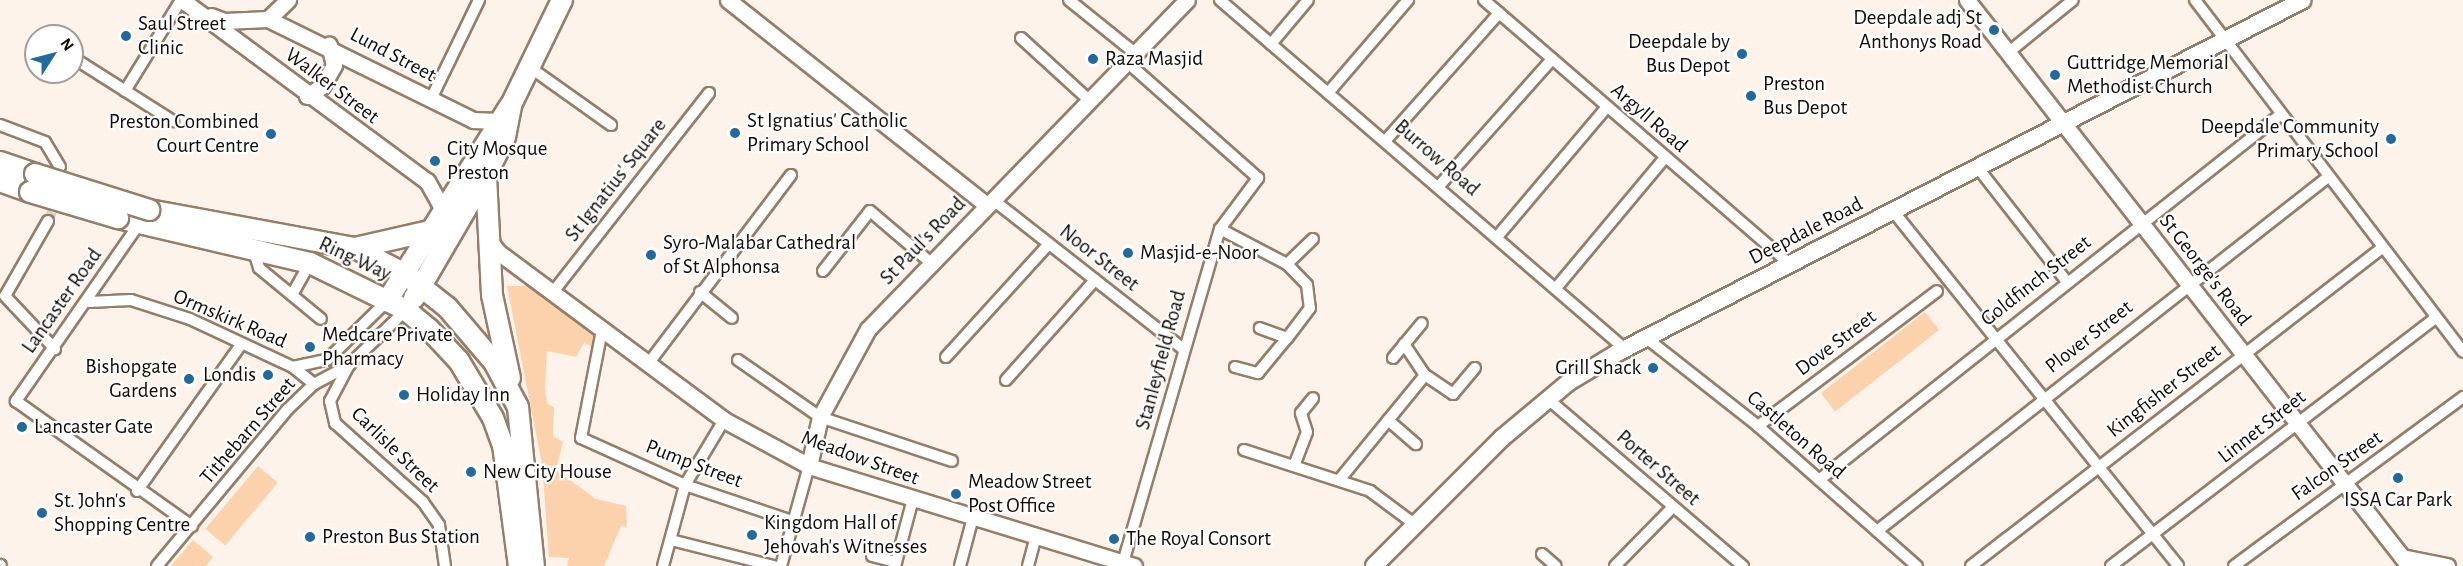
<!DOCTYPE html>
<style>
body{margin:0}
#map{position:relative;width:2463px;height:566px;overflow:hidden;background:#fef3ea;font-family:"Alegreya Sans",sans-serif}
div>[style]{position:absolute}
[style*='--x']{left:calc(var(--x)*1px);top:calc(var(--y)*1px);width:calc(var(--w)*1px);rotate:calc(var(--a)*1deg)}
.green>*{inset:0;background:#fbd2ac;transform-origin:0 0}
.street-tunnel>*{height:10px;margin-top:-5px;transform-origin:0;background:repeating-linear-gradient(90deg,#dbd0c8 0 10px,transparent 0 15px)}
.roads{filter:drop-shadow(2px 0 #957e69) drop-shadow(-2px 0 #957e69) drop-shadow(0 2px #957e69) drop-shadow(0 -2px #957e69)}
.street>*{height:10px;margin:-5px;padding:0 5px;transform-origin:5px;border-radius:5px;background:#fff}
.secondary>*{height:15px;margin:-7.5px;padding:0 7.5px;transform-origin:7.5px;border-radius:7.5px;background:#fff}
.primary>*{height:16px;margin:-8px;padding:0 8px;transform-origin:8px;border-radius:8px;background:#fff}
.highway>*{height:20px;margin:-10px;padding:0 10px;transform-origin:10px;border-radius:10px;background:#fff}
.bridges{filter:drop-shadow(2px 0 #957e69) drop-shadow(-2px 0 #957e69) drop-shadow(0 2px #957e69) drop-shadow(0 -2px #957e69)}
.highway-bridge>*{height:20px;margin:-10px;padding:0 10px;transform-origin:10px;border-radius:10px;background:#fff}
.dots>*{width:16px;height:16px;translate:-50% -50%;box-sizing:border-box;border:3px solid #fff;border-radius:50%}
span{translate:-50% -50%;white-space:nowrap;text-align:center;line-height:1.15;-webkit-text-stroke:4.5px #fff;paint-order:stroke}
.poi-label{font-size:21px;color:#120a04}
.right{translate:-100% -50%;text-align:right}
.left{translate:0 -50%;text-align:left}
.street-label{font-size:21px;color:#120a04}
.north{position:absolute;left:24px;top:24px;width:60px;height:60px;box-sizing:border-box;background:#fff;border:2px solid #a09d9b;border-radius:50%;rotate:54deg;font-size:16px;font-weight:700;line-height:24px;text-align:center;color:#120a04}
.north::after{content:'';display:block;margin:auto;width:21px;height:27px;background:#22699d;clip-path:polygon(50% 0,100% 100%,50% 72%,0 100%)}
</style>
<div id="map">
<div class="green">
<i style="clip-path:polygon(507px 286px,533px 286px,594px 332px,593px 347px,584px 343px,576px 357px,547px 351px,545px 388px,547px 404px,554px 407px,553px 436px,563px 442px,556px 470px,596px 499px,626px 506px,627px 527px,621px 526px,604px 566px,567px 566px,569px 558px,549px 557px,542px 464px)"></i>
<i style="left:1925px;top:312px;width:23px;height:132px;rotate:52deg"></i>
<i style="left:258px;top:466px;width:26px;height:82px;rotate:40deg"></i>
<i style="clip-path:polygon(193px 540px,213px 557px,206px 566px,171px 566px)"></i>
</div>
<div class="street-tunnel">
<i style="--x:48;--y:221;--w:26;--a:-65"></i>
</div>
<div class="roads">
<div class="street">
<i style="--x:1069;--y:0;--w:85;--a:38.8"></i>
<i style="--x:1220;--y:0;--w:535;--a:40.75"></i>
<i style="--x:1484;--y:0;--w:404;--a:40.8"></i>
<i style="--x:2195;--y:0;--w:442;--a:52.7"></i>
<i style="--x:1021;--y:38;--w:92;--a:42.4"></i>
<i style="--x:1271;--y:44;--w:57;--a:-49.9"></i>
<i style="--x:2009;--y:52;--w:82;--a:-39.1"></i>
<i style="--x:72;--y:57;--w:120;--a:32.4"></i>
<i style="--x:528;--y:66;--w:102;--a:35.4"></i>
<i style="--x:125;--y:91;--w:107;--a:-58.4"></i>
<i style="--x:1328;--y:93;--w:123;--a:-49.3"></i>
<i style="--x:431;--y:99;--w:110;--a:-64.1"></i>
<i style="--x:0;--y:125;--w:48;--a:20.7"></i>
<i style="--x:45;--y:142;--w:29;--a:59"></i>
<i style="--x:1386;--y:140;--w:170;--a:-48.3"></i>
<i style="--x:1978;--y:168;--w:145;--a:52"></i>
<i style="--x:1439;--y:186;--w:170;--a:-48.3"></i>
<i style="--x:992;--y:199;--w:241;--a:38.1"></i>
<i style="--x:1893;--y:211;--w:455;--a:51.2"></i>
<i style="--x:48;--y:221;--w:86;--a:119.8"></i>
<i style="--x:5;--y:296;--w:73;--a:46.7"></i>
<i style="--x:139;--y:224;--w:216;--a:124.8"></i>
<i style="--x:16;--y:401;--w:216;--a:35.4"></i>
<i style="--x:1220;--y:229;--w:76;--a:27.6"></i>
<i style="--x:1287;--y:264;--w:29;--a:46"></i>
<i style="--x:1307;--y:285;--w:23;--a:83"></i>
<i style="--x:1310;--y:308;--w:38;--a:127"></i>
<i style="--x:1497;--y:237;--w:170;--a:-49.8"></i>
<i style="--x:253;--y:249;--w:20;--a:72"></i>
<i style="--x:259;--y:268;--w:80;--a:39.4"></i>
<i style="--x:1287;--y:264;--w:36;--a:-44"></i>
<i style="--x:823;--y:271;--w:76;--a:-51.9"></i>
<i style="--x:870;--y:211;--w:80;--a:40.4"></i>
<i style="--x:1556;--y:288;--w:168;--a:-50.1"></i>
<i style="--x:553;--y:292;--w:253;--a:-51.9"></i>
<i style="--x:700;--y:292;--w:41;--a:39.1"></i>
<i style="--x:292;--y:295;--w:37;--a:-61"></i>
<i style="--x:89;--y:302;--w:42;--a:-2.7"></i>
<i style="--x:131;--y:300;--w:62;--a:17.9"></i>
<i style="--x:190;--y:319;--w:114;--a:25"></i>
<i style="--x:293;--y:367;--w:27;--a:39"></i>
<i style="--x:602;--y:330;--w:110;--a:101"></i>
<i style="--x:581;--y:438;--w:114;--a:24.3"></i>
<i style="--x:685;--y:485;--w:116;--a:18.6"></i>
<i style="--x:1645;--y:337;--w:144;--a:38.2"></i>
<i style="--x:1758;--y:426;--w:212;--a:41.4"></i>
<i style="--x:1404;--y:344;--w:37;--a:56"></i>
<i style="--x:1425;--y:375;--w:34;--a:34"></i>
<i style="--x:1453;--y:394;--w:34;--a:-50"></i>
<i style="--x:946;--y:357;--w:153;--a:-47.7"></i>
<i style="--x:1393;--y:358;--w:45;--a:-50.4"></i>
<i style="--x:738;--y:360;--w:100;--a:34.8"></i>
<i style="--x:820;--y:417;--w:139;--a:18.4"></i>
<i style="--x:648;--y:364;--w:237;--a:-52.9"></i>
<i style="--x:349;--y:365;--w:41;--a:117.8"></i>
<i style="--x:330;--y:401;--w:23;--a:77"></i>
<i style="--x:335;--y:423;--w:118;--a:41.9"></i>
<i style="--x:423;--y:502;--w:28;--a:55"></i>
<i style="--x:439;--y:525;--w:41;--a:81.7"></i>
<i style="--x:293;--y:367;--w:35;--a:-12"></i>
<i style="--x:327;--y:360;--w:84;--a:-44.5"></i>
<i style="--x:1235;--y:367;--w:24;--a:15"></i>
<i style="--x:1258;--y:373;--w:45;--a:-50.4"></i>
<i style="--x:1287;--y:338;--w:29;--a:-160"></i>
<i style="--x:1006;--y:380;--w:134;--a:-48.3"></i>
<i style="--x:1548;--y:399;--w:257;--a:40.6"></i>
<i style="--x:1388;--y:420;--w:37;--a:41"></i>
<i style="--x:1758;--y:426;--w:224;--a:-37"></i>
<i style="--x:1244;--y:450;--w:133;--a:18"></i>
<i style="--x:1370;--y:491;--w:54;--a:36.7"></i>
<i style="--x:1294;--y:466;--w:36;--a:-69"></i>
<i style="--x:1307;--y:432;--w:20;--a:-108"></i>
<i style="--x:1301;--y:413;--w:19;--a:-51"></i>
<i style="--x:1340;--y:479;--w:134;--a:-50.7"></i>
<i style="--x:1819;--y:480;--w:588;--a:-38.37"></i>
<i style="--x:137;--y:491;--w:178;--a:-54.6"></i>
<i style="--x:1877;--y:531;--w:573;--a:-38.13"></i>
<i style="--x:671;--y:540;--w:106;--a:14.2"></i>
<i style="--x:1542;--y:554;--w:18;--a:41"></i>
<i style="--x:872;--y:556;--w:25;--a:14"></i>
<i style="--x:0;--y:565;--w:1;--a:45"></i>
<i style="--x:157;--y:566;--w:204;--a:-50.2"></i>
<i style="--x:288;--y:409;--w:36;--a:-44"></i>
<i style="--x:314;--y:384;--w:40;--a:-28"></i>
<i style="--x:349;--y:365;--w:79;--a:-44"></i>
<i style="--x:663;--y:566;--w:84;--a:-74.8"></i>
<i style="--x:685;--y:485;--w:76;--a:-59"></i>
<i style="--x:781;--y:566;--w:104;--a:-74.4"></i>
<i style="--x:895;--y:566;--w:69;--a:-75"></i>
<i style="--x:960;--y:566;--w:51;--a:-75.1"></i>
<i style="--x:1028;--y:566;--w:31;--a:-75"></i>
<i style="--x:1122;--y:566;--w:351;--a:-73.8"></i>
<i style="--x:1220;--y:229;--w:64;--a:-53.3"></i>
<i style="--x:1258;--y:178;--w:175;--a:-138.5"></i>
<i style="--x:1615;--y:566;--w:83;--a:-45.5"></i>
<i style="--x:1971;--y:566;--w:520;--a:-37.73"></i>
<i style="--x:2111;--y:566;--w:408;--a:-37.4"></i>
<i style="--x:2234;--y:566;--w:285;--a:-36.4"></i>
</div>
<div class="secondary">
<i style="--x:182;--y:0;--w:305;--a:36.5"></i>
<i style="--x:427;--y:181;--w:38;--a:61"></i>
<i style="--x:728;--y:0;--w:330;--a:38.4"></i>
<i style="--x:1967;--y:0;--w:718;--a:52.01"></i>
<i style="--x:211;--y:16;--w:14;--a:21"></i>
<i style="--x:224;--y:21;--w:44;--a:-2.6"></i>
<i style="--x:268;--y:19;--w:28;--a:-44"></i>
<i style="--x:268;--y:19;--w:229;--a:26.2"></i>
<i style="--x:473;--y:120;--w:26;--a:2"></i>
<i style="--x:307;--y:96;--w:18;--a:-34"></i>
<i style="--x:322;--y:86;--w:24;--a:-60"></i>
<i style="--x:334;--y:65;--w:21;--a:-104"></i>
<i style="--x:488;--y:239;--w:16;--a:52"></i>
<i style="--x:498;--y:252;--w:282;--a:36.6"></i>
<i style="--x:724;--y:420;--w:97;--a:28.4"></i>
<i style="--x:809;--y:466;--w:340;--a:17.1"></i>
<i style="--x:809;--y:466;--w:50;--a:-77.3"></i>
<i style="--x:820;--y:417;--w:100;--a:-61.4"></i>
<i style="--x:868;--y:329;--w:458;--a:-45.9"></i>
<i style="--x:2402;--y:557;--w:46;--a:11.3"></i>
</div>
<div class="primary">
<i style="--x:1374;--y:566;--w:181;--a:-45"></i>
<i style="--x:1502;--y:438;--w:87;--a:-39.9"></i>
<i style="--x:1569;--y:382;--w:56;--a:-31.1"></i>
<i style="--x:1617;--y:353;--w:771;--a:-27.23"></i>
</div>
<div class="highway">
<i style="--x:0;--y:162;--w:37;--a:19"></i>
<i style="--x:486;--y:176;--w:119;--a:87.1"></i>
<i style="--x:492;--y:295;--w:85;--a:77.8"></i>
<i style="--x:0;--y:181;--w:32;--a:20"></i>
<i style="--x:149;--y:210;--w:209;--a:10.5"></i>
<i style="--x:355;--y:248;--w:56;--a:27.5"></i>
<i style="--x:405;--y:274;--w:53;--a:38.2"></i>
<i style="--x:447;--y:307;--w:72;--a:49.5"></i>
<i style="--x:494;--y:362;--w:51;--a:61.9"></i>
<i style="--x:518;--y:407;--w:160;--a:84.3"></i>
<i style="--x:118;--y:218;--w:197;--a:13.2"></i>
<i style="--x:310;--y:263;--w:107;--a:26.1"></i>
<i style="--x:406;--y:310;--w:30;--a:40"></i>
<i style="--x:429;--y:329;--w:44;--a:46.8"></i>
<i style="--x:459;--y:361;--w:66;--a:59.2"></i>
<i style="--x:493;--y:418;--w:29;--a:70"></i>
<i style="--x:503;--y:445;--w:122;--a:82.5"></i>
<i style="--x:355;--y:248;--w:81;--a:-12.8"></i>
<i style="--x:414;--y:298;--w:143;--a:-59.7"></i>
<i style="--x:486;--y:175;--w:42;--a:-63.4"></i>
<i style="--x:505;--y:137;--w:33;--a:-79"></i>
<i style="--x:511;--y:105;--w:117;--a:-64.1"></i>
<i style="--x:387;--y:301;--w:229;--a:-57.8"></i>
</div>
</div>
<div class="bridges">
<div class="highway-bridge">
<i style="--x:35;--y:174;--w:120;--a:17.5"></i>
<i style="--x:30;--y:192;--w:92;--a:16.5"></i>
</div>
</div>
<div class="dots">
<i style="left:1994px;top:30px;background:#22699d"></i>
<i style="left:126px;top:36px;background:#22699d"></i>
<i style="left:1742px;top:54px;background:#22699d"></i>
<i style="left:1093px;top:59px;background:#22699d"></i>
<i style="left:2055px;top:75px;background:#22699d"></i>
<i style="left:1751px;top:96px;background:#22699d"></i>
<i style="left:735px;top:133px;background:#22699d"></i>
<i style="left:271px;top:134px;background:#22699d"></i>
<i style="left:2391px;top:139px;background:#22699d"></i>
<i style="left:435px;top:161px;background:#22699d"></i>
<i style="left:1128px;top:253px;background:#22699d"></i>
<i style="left:651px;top:255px;background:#22699d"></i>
<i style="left:310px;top:347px;background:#22699d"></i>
<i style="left:1653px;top:368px;background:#22699d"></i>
<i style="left:268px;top:375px;background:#22699d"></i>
<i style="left:189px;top:379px;background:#22699d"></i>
<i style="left:404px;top:395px;background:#22699d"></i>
<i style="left:22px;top:427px;background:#22699d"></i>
<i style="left:471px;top:472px;background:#22699d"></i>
<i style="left:2398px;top:478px;background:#22699d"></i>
<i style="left:956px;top:494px;background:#22699d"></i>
<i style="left:42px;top:513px;background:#22699d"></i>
<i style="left:752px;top:535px;background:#22699d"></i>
<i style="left:310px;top:537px;background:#22699d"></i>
<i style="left:1114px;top:539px;background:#22699d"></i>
</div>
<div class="poi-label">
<span class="right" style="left:1982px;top:30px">Deepdale adj St<br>Anthonys Road</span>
<span class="left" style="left:138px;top:36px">Saul Street<br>Clinic</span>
<span class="right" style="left:1730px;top:54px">Deepdale by<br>Bus Depot</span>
<span class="left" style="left:1105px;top:59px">Raza Masjid</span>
<span class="left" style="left:2067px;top:75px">Guttridge Memorial<br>Methodist Church</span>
<span class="left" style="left:1763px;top:96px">Preston<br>Bus Depot</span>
<span class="left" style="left:747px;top:133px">St Ignatius' Catholic<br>Primary School</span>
<span class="right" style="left:259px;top:134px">Preston Combined<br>Court Centre</span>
<span class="right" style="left:2379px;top:139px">Deepdale Community<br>Primary School</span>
<span class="left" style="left:447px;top:161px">City Mosque<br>Preston</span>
<span class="left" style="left:663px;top:255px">Syro-Malabar Cathedral<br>of St Alphonsa</span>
<span class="left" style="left:1140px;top:253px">Masjid-e-Noor</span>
<span class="left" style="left:322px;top:347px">Medcare Private<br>Pharmacy</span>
<span class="right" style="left:177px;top:379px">Bishopgate<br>Gardens</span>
<span class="right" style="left:1641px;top:368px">Grill Shack</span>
<span class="right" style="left:256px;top:375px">Londis</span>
<span class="left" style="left:416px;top:395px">Holiday Inn</span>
<span class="left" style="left:34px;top:427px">Lancaster Gate</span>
<span class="left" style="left:483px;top:472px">New City House</span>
<span class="left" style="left:968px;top:494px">Meadow Street<br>Post Office</span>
<span style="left:2398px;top:500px">ISSA Car Park</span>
<span class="left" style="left:54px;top:513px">St. John's<br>Shopping Centre</span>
<span class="left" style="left:764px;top:535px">Kingdom Hall of<br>Jehovah's Witnesses</span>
<span class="left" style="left:322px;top:537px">Preston Bus Station</span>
<span class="left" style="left:1126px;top:539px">The Royal Consort</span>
</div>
<div class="street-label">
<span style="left:393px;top:55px;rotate:28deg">Lund Street</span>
<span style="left:332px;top:86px;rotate:37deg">Walker Street</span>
<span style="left:1649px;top:118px;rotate:41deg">Argyll Road</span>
<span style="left:1437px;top:158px;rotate:41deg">Burrow Road</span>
<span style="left:616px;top:180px;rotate:-52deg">St Ignatius' Square</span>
<span style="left:1806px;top:231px;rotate:-27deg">Deepdale Road</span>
<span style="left:923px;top:241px;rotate:-46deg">St Paul's Road</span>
<span style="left:1099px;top:258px;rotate:38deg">Noor Street</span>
<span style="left:355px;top:259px;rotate:25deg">Ring Way</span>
<span style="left:2205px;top:270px;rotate:52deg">St George's Road</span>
<span style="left:2036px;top:281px;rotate:-38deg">Goldfinch Street</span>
<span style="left:62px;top:301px;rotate:-55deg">Lancaster Road</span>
<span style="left:230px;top:319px;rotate:23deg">Ormskirk Road</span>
<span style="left:2089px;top:337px;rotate:-38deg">Plover Street</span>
<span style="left:1836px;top:343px;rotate:-37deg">Dove Street</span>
<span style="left:1161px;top:360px;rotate:-75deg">Stanleyfield Road</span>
<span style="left:2164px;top:391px;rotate:-38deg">Kingfisher Street</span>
<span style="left:2262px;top:427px;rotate:-38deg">Linnet Street</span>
<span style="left:248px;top:431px;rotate:-49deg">Tithebarn Street</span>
<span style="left:1796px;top:435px;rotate:41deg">Castleton Road</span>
<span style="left:395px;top:450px;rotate:44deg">Carlisle Street</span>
<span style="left:860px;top:458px;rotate:20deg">Meadow Street</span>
<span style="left:694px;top:464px;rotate:21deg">Pump Street</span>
<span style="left:2337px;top:466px;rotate:-35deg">Falcon Street</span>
<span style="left:1658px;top:468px;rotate:41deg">Porter Street</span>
</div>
<div class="north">N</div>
</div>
